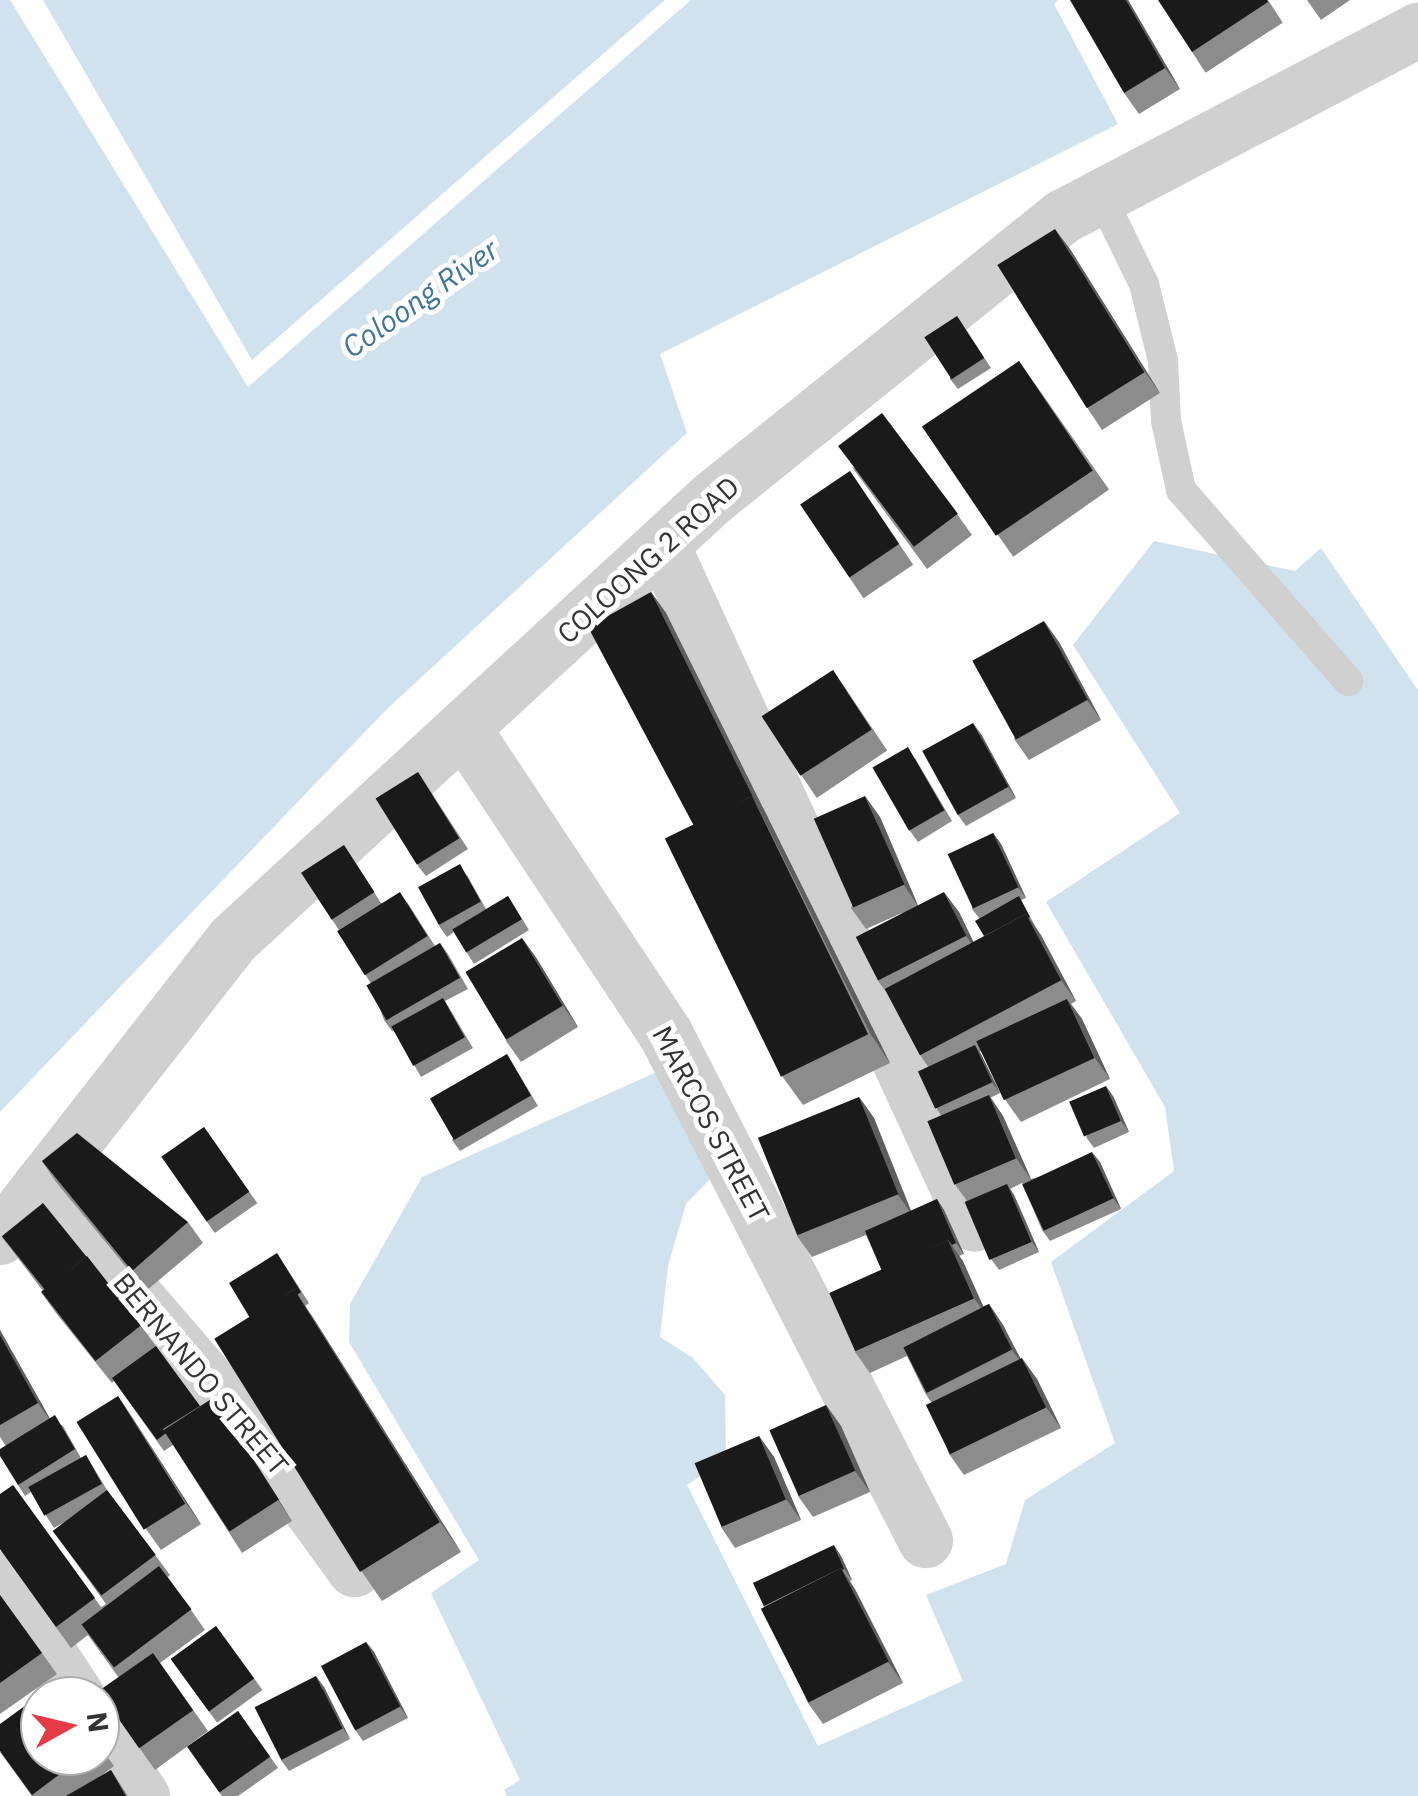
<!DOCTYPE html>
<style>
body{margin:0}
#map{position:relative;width:1418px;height:1796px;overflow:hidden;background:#fff;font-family:"IBM Plex Sans",sans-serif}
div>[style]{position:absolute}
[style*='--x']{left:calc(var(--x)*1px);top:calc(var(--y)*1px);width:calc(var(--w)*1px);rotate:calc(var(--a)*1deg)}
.water>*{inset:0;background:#cfe2ee}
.lane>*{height:30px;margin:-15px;padding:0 15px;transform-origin:15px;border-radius:15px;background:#d0d0d0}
.street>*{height:55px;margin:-27.5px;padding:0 27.5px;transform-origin:27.5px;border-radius:27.5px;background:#d0d0d0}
.wall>*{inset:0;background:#8c8c8c;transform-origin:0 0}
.shaded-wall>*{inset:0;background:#5f5f5f}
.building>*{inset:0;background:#1a1a1a;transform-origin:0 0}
span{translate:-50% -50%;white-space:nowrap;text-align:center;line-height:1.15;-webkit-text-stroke:10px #fff;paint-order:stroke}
.street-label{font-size:28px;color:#333}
.water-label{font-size:30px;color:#3f7597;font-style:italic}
.north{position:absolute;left:20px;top:1676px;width:100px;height:100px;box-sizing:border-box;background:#fff;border:2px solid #adadad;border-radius:50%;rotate:82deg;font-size:28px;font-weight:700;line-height:40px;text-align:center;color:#333}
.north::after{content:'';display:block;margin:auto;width:35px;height:45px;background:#e63946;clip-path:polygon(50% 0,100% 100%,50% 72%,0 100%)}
</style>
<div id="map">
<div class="water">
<i style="clip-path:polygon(0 0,10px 0,248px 387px,691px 0,1058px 0,1054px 4px,1118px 124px,660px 354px,687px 433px,387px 709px,0 1112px)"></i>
<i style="clip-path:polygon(43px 0,665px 0,252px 360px)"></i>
<i style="clip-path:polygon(1154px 541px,1295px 571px,1321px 548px,1418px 690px,1418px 1796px,507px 1796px,504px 1790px,520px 1780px,431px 1593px,479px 1560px,349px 1342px,350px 1304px,422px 1177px,657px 1072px,714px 1175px,686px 1204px,668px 1266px,660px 1337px,693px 1358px,725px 1395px,726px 1459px,687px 1485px,818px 1746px,963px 1681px,926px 1595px,1006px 1564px,1025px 1500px,1115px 1443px,1051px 1262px,1174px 1171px,1165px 1107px,1046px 902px,1180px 813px,1073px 645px)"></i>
</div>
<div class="lane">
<i style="--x:1101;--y:196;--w:98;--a:64"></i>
<i style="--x:1144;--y:284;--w:79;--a:76.1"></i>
<i style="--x:1163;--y:361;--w:60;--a:87.1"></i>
<i style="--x:1166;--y:421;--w:71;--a:77.7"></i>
<i style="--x:1181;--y:490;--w:254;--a:48.8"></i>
</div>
<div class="street">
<i style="--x:662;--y:545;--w:747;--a:65.32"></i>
<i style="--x:463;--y:728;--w:366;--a:56.5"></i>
<i style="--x:665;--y:1033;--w:570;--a:62.85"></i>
<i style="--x:40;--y:1185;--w:347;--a:49.3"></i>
<i style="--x:266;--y:1448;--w:150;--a:54"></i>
<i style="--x:0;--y:1237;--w:378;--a:-52"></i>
<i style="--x:233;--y:939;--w:651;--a:-42.63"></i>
<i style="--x:712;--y:498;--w:450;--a:-38.8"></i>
<i style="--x:1063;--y:216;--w:401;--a:-27.7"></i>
<i style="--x:0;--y:1578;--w:141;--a:56.9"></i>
<i style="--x:100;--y:1732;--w:77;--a:56.7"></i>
</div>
<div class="wall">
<i style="clip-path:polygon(1128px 0,1180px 89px,1139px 114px,1124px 93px)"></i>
<i style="left:1268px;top:0;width:27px;height:92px;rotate:57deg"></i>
<i style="clip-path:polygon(1307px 0,1350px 0,1321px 20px)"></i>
<i style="clip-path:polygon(1070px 249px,1160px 393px,1102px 430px,1088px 409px)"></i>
<i style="clip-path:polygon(957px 316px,991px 368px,958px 389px,950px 379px)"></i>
<i style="left:1019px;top:361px;width:157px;height:117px;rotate:55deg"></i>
<i style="clip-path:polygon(852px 467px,957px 514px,972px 535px,927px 569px)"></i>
<i style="left:850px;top:471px;width:113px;height:60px;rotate:56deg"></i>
<i style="clip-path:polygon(651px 592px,666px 613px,890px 1063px,803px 1105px,782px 1076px,694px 826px)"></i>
<i style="clip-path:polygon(1059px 642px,1101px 720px,1029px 760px,1014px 739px)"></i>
<i style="left:833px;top:670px;width:97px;height:85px;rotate:56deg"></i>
<i style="clip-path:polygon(981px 734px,1016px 798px,966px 826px,958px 815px)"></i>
<i style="clip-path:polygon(915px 758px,952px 821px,918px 842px,910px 831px)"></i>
<i style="clip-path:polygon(418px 772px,468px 849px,426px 876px,418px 866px)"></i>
<i style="clip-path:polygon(880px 817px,918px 905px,959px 912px,973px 942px,984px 936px,979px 918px,972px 909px,993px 833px,1001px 844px,1026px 898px,1021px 900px,1076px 1001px,1071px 1004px,1082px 1019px,1110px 1079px,1021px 1122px,1006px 1101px,981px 1051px,980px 1052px,1000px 1093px,990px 1098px,1003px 1116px,1031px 1179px,1100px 1162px,1121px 1209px,1050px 1241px,1042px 1230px,1022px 1183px,1010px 1189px,1014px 1195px,1039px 1252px,999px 1270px,991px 1259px,967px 1201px,956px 1186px,942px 1117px,937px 1109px,929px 1068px,920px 1055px,887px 993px,878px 981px,902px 913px,866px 929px,851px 908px)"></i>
<i style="clip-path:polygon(344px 845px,381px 903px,407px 902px,435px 946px,440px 943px,448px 954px,468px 989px,445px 1001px,473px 1048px,421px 1077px,394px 1030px,392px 1031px,384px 1020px,370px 982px,337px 931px,339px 930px,301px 873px)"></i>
<i style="clip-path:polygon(467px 875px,486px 909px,508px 896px,529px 930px,474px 964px,454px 932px,447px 937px,439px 926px)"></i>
<i style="clip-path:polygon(522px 938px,537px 959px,578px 1027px,521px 1062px,506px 1041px)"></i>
<i style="clip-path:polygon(507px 1054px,538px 1106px,460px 1151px,452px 1140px)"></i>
<i style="clip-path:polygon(1113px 1096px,1129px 1132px,1094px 1148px,1086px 1137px)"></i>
<i style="clip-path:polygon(859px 1097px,874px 1118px,911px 1211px,937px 1199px,944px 1210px,964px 1254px,959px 1256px,983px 1306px,989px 1304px,1003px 1325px,1020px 1359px,1037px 1379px,1061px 1428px,964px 1475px,949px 1454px,931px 1402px,925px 1393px,907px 1356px,870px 1373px,855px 1352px,882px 1271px,866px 1235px,812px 1257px,797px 1236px)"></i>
<i style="left:204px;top:1127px;width:93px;height:52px;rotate:55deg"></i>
<i style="clip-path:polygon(42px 1161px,188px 1222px,203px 1243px,146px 1291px,56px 1182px)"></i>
<i style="clip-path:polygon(2px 1237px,141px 1326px,200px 1406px,213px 1398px,292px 1521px,242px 1553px,173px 1445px,164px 1451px,114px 1381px,112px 1383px,56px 1313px,41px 1292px,43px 1291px)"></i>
<i style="clip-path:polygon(277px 1253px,309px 1303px,305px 1306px,461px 1552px,382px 1601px,362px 1572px,250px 1318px)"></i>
<i style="clip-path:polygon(0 1330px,50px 1419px,63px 1426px,81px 1458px,86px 1455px,107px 1490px,170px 1575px,168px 1577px,205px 1630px,160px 1663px,208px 1731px,155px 1770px,100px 1692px,119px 1678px,88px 1635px,71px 1648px,0 1549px,13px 1485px,101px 1607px,106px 1604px,53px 1531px,66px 1521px,54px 1528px,31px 1492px,25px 1496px,18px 1485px,6px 1446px,0 1437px)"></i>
<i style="clip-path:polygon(118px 1396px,201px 1524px,161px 1550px,146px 1529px)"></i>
<i style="clip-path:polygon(826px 1405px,841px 1426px,870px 1492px,813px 1517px,798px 1496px)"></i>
<i style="clip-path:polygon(759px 1436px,774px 1457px,801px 1520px,735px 1548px,721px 1527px)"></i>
<i style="clip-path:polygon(841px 1556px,852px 1580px,850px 1581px,903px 1683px,823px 1724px,808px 1703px,753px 1583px)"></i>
<i style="clip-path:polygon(0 1595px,57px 1674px,0 1714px)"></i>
<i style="left:216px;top:1626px;width:79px;height:56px;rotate:54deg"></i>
<i style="clip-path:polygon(366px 1642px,374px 1652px,408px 1718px,363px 1741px,356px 1731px)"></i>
<i style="clip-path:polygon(324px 1687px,350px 1739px,289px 1771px,281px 1760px)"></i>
<i style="clip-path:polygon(238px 1711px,278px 1768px,238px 1796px,222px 1796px,187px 1747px)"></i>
<i style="clip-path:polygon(100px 1747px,114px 1766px,99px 1777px,111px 1770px,128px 1796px,32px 1796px,0 1752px,40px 1756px,100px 1756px)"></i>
</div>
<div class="shaded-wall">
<i style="clip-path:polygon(1126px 0,1128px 0,1180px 89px,1165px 68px)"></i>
<i style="clip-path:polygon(1055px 229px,1070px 249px,1160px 393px,1145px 372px)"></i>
<i style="clip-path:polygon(651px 592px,666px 613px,890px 1063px,870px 1033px)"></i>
<i style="clip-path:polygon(1044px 621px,1059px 642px,1101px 720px,1087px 700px)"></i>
<i style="clip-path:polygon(973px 723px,981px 734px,1016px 798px,1008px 787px)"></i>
<i style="clip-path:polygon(865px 796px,880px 817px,918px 906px,904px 885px)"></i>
<i style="clip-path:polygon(993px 833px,1001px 844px,1026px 898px,1018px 887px)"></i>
<i style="clip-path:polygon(944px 892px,959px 912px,981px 957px,966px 936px)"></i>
<i style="clip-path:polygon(1026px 914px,1041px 935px,1076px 1001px,1061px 980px)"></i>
<i style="clip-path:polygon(522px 938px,537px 959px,578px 1027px,563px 1006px)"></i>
<i style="clip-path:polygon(1067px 999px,1082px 1019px,1110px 1079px,1095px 1058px)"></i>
<i style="clip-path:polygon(975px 1045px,982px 1056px,1000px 1093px,992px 1082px)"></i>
<i style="clip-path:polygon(1106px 1086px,1113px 1096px,1129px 1132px,1121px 1121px)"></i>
<i style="clip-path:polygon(989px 1095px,1003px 1116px,1031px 1179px,1016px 1158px)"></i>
<i style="clip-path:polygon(859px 1097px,874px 1118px,913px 1216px,898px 1195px)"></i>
<i style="clip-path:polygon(1092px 1152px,1100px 1162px,1121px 1209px,1113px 1198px)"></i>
<i style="clip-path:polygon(1007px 1184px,1014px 1195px,1039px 1252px,1032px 1242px)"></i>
<i style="clip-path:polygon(937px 1199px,944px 1210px,964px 1254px,956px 1243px)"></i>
<i style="clip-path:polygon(948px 1240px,963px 1261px,989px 1319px,974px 1298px)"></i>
<i style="clip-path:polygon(294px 1289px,314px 1319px,461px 1552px,440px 1522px)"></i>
<i style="clip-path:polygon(989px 1304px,1003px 1325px,1027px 1371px,1012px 1350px)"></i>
<i style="clip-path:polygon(0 1330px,53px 1424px,38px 1403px,0 1335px)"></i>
<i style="clip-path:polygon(1022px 1358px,1037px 1379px,1061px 1428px,1046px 1407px)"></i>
<i style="clip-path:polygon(118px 1396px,132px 1417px,201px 1524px,186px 1503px)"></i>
<i style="clip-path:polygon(213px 1398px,228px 1418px,292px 1521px,278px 1500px)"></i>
<i style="clip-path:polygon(826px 1405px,841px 1426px,870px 1492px,855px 1471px)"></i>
<i style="clip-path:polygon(759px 1436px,774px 1457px,801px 1520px,786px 1499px)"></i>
<i style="clip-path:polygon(834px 1545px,841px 1556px,852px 1580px,844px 1569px)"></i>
<i style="clip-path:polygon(841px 1568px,855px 1589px,903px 1683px,888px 1662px)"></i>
<i style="clip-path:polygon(366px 1642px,374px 1652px,408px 1718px,400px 1707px)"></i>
<i style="clip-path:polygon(316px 1676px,324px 1687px,350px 1739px,343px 1728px)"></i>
</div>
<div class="building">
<i style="clip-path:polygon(1070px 0,1126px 0,1165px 68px,1124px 93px)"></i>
<i style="clip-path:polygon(1158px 0,1267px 0,1268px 2px,1192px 52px)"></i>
<i style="left:1055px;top:229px;width:169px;height:68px;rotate:58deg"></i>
<i style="left:957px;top:316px;width:50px;height:39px;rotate:57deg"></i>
<i style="left:1019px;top:361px;width:132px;height:117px;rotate:56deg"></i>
<i style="left:882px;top:413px;width:126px;height:55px;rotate:53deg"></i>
<i style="left:850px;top:471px;width:88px;height:60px;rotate:56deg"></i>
<i style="clip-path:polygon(651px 592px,757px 805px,752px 796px,694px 826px,588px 627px)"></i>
<i style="left:1044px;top:621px;width:90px;height:82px;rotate:61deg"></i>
<i style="left:833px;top:670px;width:71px;height:85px;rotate:57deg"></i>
<i style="left:973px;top:723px;width:73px;height:58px;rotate:61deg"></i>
<i style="left:908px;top:747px;width:73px;height:41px;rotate:60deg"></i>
<i style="left:418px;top:772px;width:78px;height:50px;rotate:58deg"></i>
<i style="left:752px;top:796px;width:265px;height:97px;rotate:64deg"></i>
<i style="left:865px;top:796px;width:97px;height:56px;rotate:66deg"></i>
<i style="left:993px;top:833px;width:60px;height:50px;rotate:65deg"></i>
<i style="left:344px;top:845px;width:56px;height:51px;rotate:57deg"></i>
<i style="left:460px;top:864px;width:43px;height:48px;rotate:61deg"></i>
<i style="left:400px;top:892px;width:52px;height:74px;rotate:58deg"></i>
<i style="left:944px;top:892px;width:49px;height:99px;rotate:63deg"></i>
<i style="left:508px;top:896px;width:27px;height:65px;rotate:59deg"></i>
<i style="clip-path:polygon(1019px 896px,1030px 917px,1028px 918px,1026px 914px,984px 936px,975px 921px)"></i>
<i style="left:1026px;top:914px;width:75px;height:160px;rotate:62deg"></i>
<i style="left:522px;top:938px;width:79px;height:66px;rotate:59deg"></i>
<i style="left:440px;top:943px;width:40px;height:85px;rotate:60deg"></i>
<i style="left:443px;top:998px;width:45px;height:59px;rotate:61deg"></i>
<i style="left:1067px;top:999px;width:65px;height:100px;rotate:65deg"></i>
<i style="left:975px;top:1045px;width:41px;height:63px;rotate:65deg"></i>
<i style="left:507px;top:1054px;width:48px;height:89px;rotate:60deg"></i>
<i style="left:1106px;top:1086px;width:38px;height:40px;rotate:67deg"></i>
<i style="left:989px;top:1095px;width:69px;height:67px;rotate:67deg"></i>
<i style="left:859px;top:1097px;width:105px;height:109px;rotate:68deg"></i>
<i style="left:204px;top:1127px;width:79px;height:52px;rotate:55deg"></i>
<i style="clip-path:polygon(77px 1133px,188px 1222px,132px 1271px,42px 1161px)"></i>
<i style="left:1092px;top:1152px;width:51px;height:77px;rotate:65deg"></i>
<i style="left:1007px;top:1184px;width:63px;height:46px;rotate:67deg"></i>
<i style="clip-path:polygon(937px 1199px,956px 1243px,952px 1245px,948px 1240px,882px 1271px,865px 1231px)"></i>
<i style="left:43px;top:1203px;width:69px;height:53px;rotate:51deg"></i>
<i style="left:948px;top:1240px;width:64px;height:130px;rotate:66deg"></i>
<i style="clip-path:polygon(277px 1253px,301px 1292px,297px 1295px,294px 1289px,250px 1318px,229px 1283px)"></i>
<i style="left:87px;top:1256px;width:88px;height:58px;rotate:52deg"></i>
<i style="left:294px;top:1289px;width:275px;height:94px;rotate:58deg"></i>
<i style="left:989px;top:1304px;width:51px;height:96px;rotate:63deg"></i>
<i style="clip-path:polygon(0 1335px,38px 1403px,0 1425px)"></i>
<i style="clip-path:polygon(156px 1346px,200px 1406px,163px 1429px,166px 1433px,157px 1440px,112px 1378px)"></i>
<i style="left:1022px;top:1358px;width:55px;height:107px;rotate:64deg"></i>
<i style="left:118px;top:1396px;width:127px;height:49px;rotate:58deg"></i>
<i style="left:213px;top:1398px;width:121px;height:59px;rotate:57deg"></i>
<i style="left:826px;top:1405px;width:72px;height:62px;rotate:66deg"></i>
<i style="clip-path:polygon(55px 1415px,75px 1449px,18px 1485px,0 1456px,0 1449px)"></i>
<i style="left:759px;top:1436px;width:69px;height:70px;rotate:67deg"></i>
<i style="left:86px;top:1455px;width:33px;height:66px;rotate:61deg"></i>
<i style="clip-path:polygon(13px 1485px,95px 1598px,56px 1627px,0 1549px,0 1494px)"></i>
<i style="left:107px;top:1490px;width:81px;height:68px;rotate:53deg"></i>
<i style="clip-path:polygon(834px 1545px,844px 1569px,842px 1570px,841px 1568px,764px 1606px,753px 1583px)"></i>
<i style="left:159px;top:1566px;width:54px;height:97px;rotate:53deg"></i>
<i style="left:841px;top:1568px;width:105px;height:90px;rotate:63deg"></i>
<i style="clip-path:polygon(0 1595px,42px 1653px,0 1683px)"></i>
<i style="left:216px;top:1626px;width:65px;height:56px;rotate:54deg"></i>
<i style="left:366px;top:1642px;width:73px;height:51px;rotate:62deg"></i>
<i style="left:153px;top:1653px;width:70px;height:66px;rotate:55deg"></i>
<i style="left:316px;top:1676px;width:59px;height:69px;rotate:63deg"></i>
<i style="clip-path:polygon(55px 1684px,63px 1696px,40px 1696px,40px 1756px,84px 1756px,32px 1795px,0 1751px,0 1724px)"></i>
<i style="left:238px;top:1711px;width:56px;height:62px;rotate:55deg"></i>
<i style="clip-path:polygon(111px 1770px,126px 1796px,66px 1796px)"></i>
</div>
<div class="street-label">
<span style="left:648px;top:560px;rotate:-42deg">COLOONG 2 ROAD</span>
<span style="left:711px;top:1124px;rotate:62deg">MARCOS STREET</span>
<span style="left:201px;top:1374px;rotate:50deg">BERNANDO STREET</span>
</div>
<div class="water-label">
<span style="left:420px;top:298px;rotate:-35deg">Coloong River</span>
</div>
<div class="north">N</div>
</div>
